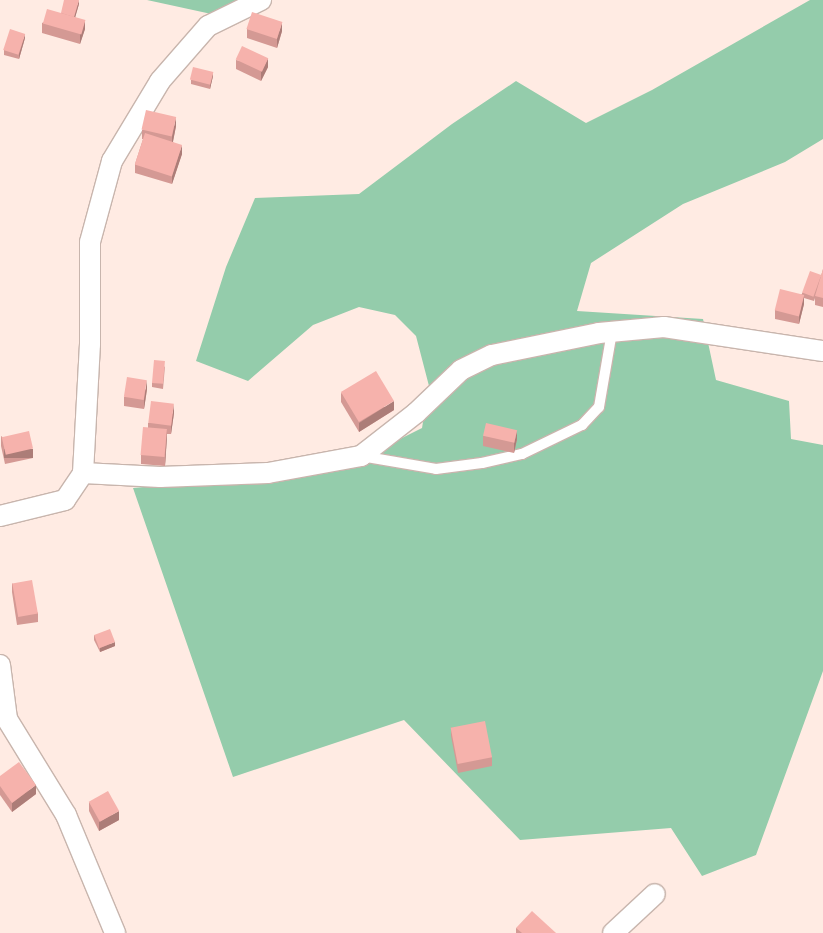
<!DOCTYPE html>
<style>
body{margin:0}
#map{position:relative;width:823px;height:933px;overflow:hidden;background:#ffebe3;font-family:"IBM Plex Sans",sans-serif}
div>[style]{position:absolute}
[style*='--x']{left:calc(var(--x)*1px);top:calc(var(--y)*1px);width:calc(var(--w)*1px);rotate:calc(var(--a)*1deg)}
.green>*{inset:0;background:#94ccab}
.roads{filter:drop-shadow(1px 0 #c8b5ad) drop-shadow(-1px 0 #c8b5ad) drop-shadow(0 1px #c8b5ad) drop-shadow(0 -1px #c8b5ad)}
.lane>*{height:10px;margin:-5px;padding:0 5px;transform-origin:5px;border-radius:5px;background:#fff}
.street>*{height:20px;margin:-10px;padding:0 10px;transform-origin:10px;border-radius:10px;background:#fff}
.wall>*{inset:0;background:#d49994}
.shaded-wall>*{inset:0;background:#ac7d78;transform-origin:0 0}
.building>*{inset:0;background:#f6b2ac;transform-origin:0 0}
span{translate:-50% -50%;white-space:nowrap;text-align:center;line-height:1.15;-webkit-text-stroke:4px #fff;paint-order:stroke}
</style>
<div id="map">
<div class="green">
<i style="clip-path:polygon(147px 0,258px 0,216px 15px)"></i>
<i style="clip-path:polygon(810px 0,823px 0,823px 139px,785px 162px,683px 204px,591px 263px,577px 311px,703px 319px,716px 380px,789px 401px,791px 439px,823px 445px,823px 671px,756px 855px,702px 876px,671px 828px,520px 840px,404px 720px,233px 777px,133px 488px,340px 469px,422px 428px,429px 386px,416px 336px,395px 315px,359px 307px,313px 325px,248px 381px,196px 361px,226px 267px,255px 198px,359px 194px,452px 124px,516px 81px,586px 123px,652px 90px)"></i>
</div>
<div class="roads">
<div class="lane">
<i style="--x:361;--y:456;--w:76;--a:9.8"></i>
<i style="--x:436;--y:469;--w:46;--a:-7.4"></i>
<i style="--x:482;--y:463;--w:41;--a:-12.7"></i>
<i style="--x:522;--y:454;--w:67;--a:-25.8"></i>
<i style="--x:582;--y:425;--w:25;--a:-47"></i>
<i style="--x:599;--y:407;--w:76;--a:-80.2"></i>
</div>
<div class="street">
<i style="--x:83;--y:473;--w:77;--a:3"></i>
<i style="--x:160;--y:477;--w:108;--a:-2.1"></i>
<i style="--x:268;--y:473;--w:95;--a:-10.4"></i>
<i style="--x:361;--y:456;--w:70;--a:-38"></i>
<i style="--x:416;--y:413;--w:62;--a:-43.7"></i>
<i style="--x:461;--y:370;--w:34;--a:-26"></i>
<i style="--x:492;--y:355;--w:109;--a:-11.6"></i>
<i style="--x:599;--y:333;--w:65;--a:-5.3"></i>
<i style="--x:664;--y:327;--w:161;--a:8.6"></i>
<i style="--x:83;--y:473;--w:129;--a:-86.9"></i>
<i style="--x:90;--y:344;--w:102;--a:-90"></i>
<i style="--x:90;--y:242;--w:84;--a:-74.8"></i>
<i style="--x:112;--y:161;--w:93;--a:-59"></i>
<i style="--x:160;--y:81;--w:73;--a:-48.9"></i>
<i style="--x:208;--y:26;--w:59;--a:-26.1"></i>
<i style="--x:0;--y:516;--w:67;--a:-13.8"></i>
<i style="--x:65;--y:500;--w:32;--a:-56"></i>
<i style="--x:0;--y:665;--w:54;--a:82.6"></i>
<i style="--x:7;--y:719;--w:113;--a:58.4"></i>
<i style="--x:66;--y:815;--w:128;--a:67.4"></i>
<i style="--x:613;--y:933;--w:57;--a:-42.9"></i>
</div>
</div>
<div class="wall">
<i style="clip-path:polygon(79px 4px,75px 17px,85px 29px,80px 44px,42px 33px,42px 23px,61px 13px)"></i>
<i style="clip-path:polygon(247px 29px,282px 31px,277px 48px,247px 38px)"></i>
<i style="clip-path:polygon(25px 38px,19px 59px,4px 55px,4px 50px)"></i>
<i style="clip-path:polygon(236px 60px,268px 67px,261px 81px,236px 69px)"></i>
<i style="clip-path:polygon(213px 76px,210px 89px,191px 84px,191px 80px)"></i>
<i style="clip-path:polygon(176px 126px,173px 142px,182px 154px,172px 184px,135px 173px,135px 164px,143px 139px,142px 139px,142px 130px)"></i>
<i style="clip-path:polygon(823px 269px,823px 307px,815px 305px,815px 298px,814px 301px,804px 298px,804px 304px,799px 324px,775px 319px,775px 310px,802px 294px,802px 293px,821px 276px)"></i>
<i style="clip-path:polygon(165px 366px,163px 389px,152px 387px,152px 383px)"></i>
<i style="clip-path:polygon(147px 389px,144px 409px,124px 406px,124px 397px)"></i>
<i style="clip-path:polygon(341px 393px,394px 410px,359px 432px,341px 402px)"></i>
<i style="clip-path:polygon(174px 413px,171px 434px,167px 434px,165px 466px,141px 464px,141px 455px,148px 428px,148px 423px)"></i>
<i style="clip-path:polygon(1px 436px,33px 458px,5px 464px,1px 446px)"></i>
<i style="clip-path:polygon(483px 436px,517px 439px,514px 453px,483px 446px)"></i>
<i style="clip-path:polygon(12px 583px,38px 613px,38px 622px,17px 625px,12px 592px)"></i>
<i style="clip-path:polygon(94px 635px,115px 646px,100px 652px,94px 640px)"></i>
<i style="clip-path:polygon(451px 727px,492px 757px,492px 766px,458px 773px,451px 736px)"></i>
<i style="clip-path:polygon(0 776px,36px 794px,12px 812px,0 795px)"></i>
<i style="clip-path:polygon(89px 802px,119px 820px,99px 831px,89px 811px)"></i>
<i style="clip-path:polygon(516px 928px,556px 933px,516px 933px)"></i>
</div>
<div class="shaded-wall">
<i style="clip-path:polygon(79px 0,79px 4px,73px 25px,73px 20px)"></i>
<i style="clip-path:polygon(85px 20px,85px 29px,80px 44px,80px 35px)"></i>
<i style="clip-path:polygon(282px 22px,282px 31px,277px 48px,277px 39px)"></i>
<i style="clip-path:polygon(25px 34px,25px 38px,19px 59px,19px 54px)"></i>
<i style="clip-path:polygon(268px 58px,268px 67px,261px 81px,261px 72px)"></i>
<i style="clip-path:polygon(213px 72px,213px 76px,210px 89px,210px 84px)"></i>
<i style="clip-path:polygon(176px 117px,176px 126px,172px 146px,172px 137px)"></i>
<i style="clip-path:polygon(182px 145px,182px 154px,172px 184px,172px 175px)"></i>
<i style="clip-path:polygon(804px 295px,804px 304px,799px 324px,799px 315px)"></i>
<i style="clip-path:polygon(147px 380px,147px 389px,144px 409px,144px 400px)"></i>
<i style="clip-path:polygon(394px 401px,394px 410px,359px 432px,359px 423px)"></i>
<i style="clip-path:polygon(174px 404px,174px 413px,171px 434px,171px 425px)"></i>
<i style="clip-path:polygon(167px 429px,167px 438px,165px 466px,165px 457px)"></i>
<i style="clip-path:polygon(517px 430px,517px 439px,514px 453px,514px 444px)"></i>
<i style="left:33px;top:449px;width:9px;height:29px;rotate:90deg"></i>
<i style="clip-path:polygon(115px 642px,115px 646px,100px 652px,100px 648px)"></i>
<i style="clip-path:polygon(36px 785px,36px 794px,12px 812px,12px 803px)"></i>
<i style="clip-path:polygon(119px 811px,119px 820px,99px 831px,99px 822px)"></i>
</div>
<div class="building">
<i style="clip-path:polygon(64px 0,79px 0,74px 17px,61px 13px)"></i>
<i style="left:47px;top:9px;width:40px;height:15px;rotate:16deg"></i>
<i style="left:252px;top:12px;width:32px;height:18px;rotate:18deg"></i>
<i style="left:10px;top:29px;width:16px;height:22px;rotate:18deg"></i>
<i style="left:242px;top:46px;width:29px;height:15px;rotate:25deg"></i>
<i style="left:193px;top:67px;width:21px;height:13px;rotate:14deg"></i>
<i style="left:146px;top:110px;width:31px;height:20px;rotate:13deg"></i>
<i style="left:145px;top:133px;width:39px;height:33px;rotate:18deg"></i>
<i style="clip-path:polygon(823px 269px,823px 298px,815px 296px)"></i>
<i style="left:810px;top:271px;width:12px;height:23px;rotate:20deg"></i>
<i style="left:780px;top:289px;width:25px;height:22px;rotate:14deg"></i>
<i style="left:154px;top:360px;width:11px;height:23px;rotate:5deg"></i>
<i style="left:376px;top:371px;width:35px;height:41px;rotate:59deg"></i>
<i style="left:127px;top:377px;width:20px;height:20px;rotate:9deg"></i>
<i style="left:151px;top:401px;width:23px;height:22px;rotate:7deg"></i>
<i style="left:486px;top:423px;width:32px;height:13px;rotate:13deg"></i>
<i style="left:143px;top:427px;width:24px;height:28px;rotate:5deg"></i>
<i style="left:29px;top:431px;width:18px;height:28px;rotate:77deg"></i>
<i style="left:32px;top:580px;width:34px;height:20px;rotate:80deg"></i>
<i style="left:110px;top:629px;width:14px;height:17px;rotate:69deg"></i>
<i style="left:485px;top:721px;width:37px;height:35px;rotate:79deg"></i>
<i style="clip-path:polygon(19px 762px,36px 785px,12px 803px,0 786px,0 776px)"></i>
<i style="left:108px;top:791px;width:23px;height:22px;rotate:61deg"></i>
<i style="clip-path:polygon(532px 911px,556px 933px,522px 933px,516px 928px)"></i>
</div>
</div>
